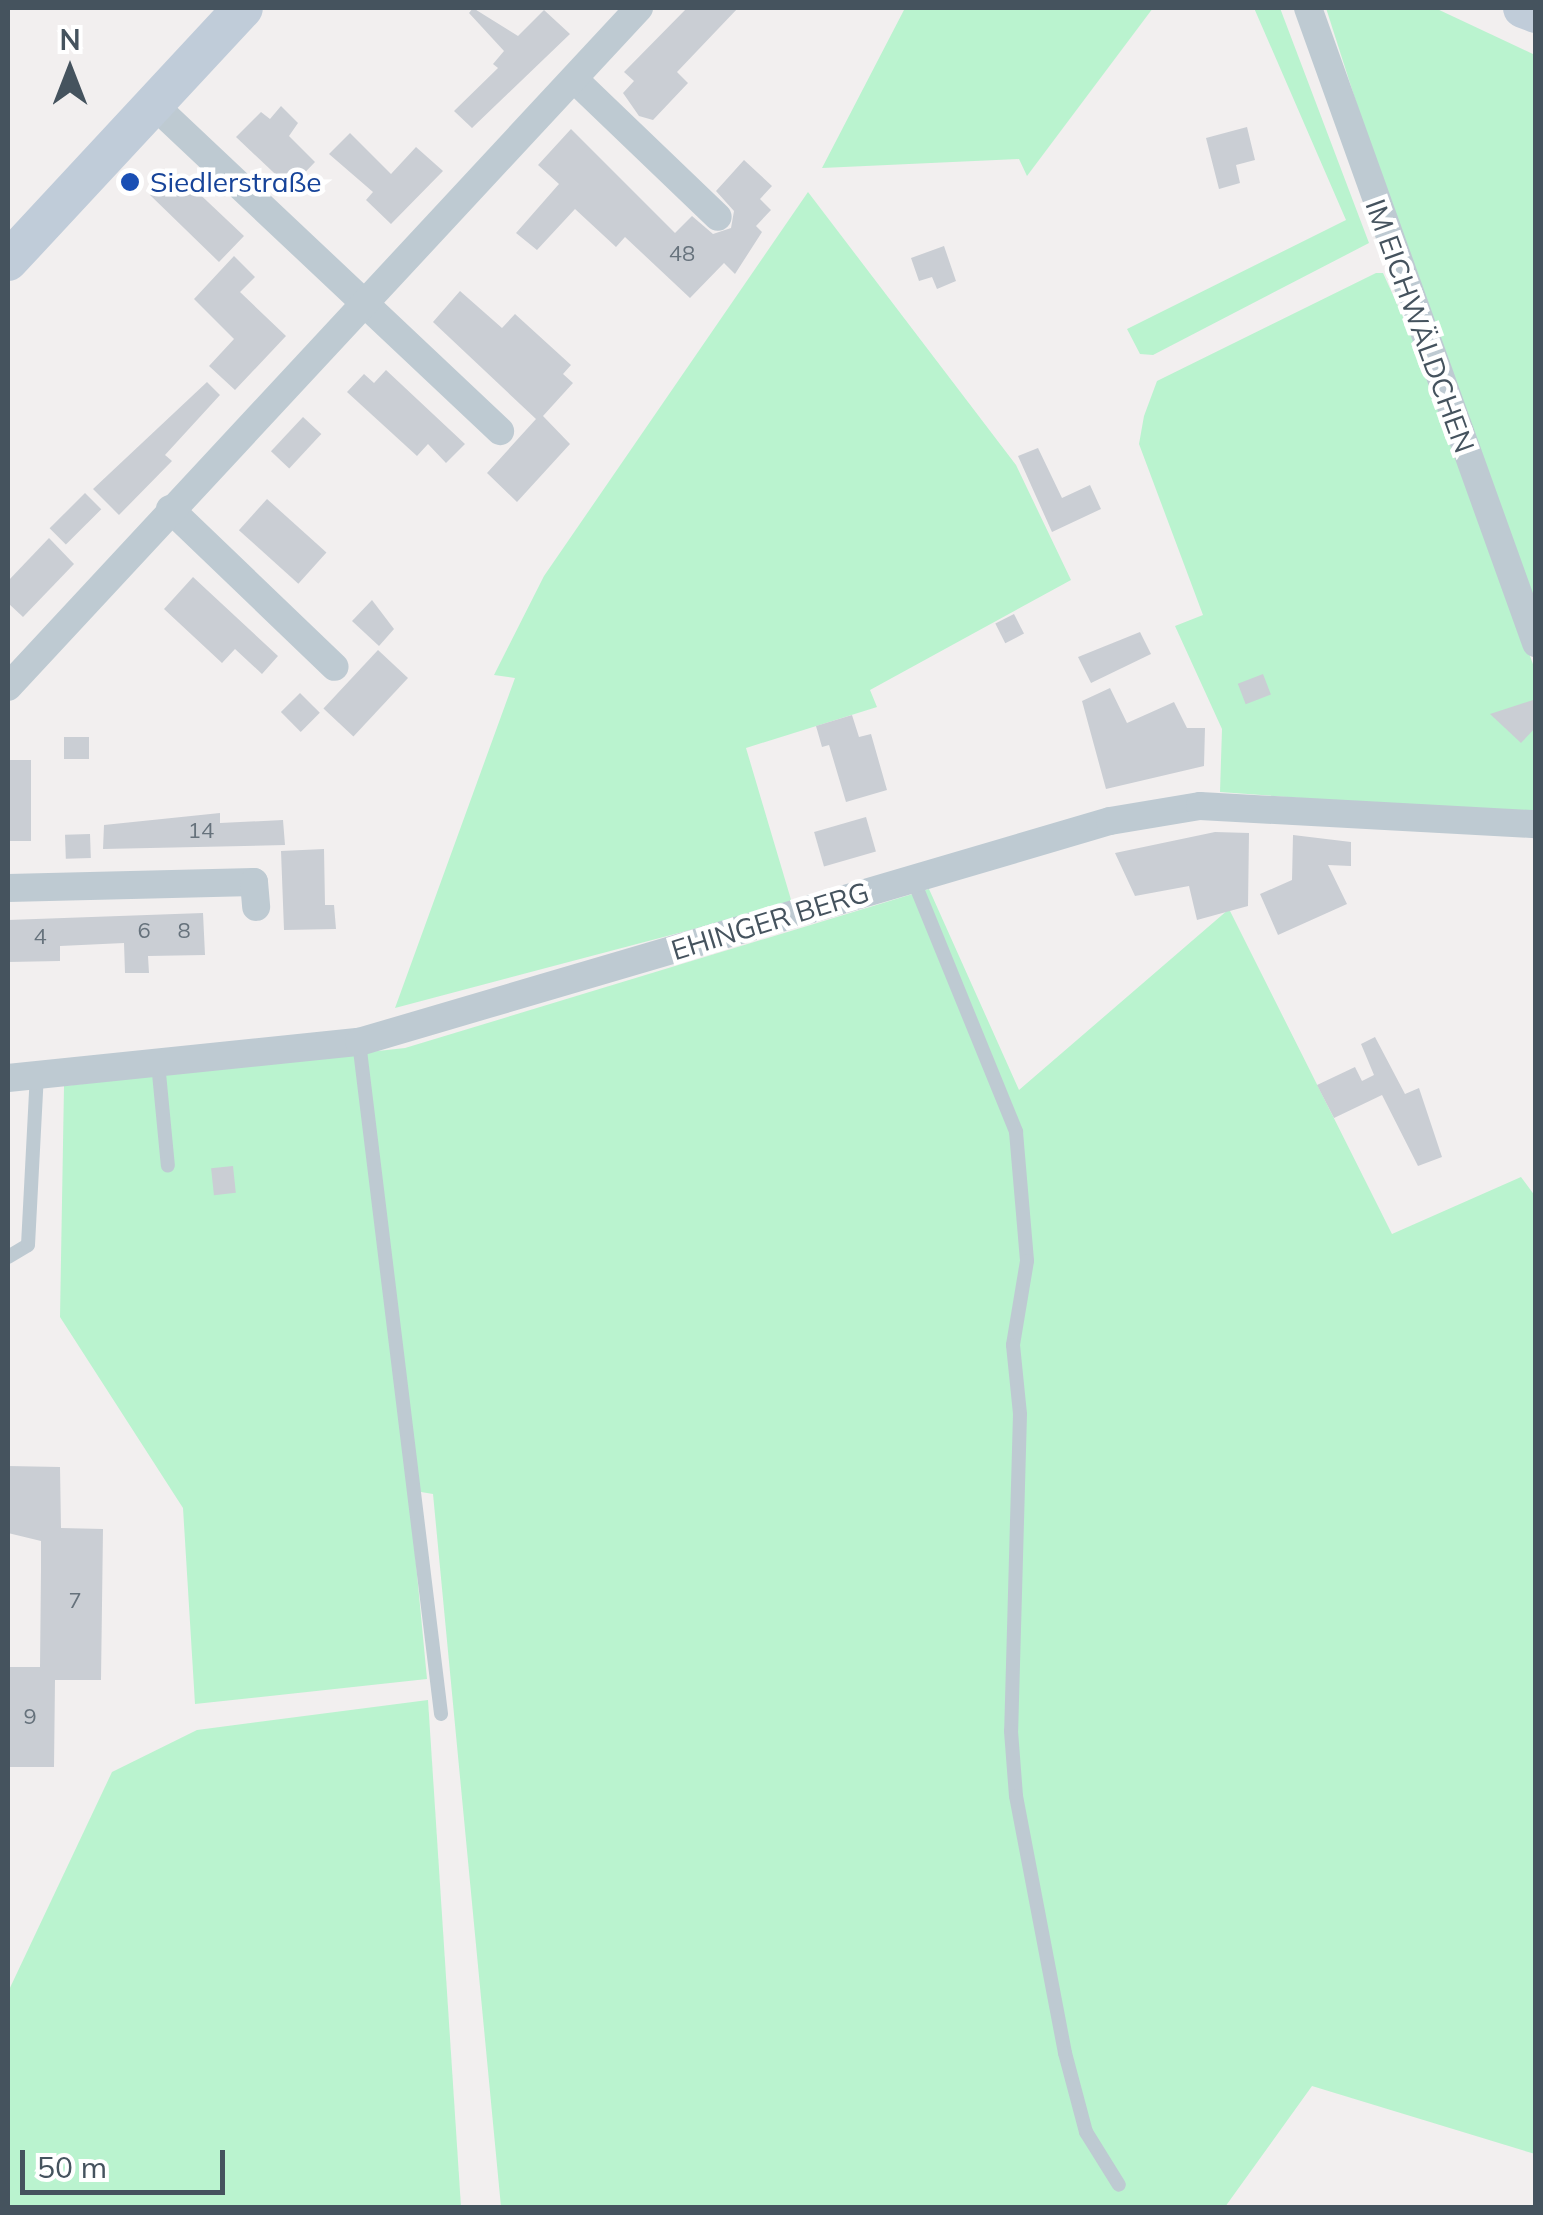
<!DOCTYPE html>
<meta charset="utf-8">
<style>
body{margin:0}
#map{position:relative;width:1543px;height:2215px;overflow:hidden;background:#f2efef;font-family:Mulish,sans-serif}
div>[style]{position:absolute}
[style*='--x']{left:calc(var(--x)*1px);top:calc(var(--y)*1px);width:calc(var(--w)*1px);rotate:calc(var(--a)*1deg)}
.green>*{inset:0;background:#baf3cf}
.building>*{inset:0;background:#caced4;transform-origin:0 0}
.service>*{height:14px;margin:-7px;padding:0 7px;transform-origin:7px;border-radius:7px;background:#becad2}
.minor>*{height:28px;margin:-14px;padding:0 14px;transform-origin:14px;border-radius:14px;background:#becad2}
.secondary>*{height:40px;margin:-20px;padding:0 20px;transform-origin:20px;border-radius:20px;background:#c0ccd9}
.dots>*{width:28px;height:28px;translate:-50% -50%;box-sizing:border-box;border:5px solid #fff;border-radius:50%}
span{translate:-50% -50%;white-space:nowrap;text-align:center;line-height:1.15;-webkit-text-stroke:9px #fff;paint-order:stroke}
.number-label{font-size:22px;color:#66727c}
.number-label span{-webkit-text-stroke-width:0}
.transit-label{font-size:28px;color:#164399}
.left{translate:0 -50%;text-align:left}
.street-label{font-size:28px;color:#45535e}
.frame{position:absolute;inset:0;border:10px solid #45535e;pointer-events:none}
.north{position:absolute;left:20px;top:20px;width:100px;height:100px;-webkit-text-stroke:8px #fff;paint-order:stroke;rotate:0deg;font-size:28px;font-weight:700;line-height:40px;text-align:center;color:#45535e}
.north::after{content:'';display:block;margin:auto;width:35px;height:45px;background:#45535e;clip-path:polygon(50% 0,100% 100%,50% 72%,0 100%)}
.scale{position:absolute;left:20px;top:2150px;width:205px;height:45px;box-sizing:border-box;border:5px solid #45535e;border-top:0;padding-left:12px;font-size:30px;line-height:35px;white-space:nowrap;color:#45535e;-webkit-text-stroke:8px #fff;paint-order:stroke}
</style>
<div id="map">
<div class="green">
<i style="clip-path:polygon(905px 8px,1153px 8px,1027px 176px,1019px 159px,822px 168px)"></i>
<i style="clip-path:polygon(1254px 8px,1280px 8px,1369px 243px,1153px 355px,1140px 354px,1127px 329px,1346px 220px)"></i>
<i style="clip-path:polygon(1326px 8px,1435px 8px,1535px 55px,1535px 614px,1397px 230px)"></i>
<i style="clip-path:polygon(808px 192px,1016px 465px,1071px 580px,870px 690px,877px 707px,746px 748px,792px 903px,395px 1008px,515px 678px,494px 675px,544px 576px)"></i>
<i style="clip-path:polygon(1376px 273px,1383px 273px,1438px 394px,1535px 670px,1535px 815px,1220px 792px,1222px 729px,1175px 626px,1203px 615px,1139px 444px,1144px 416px,1157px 381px)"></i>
<i style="clip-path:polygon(929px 889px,1019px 1090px,1229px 909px,1392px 1234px,1521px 1177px,1535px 1196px,1535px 2154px,1312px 2086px,1225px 2207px,501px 2207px,433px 1494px,409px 1490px,427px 1679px,195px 1704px,183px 1508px,60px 1317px,64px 1086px,405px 1048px)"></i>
<i style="clip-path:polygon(428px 1700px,461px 2207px,8px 2207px,8px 1992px,112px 1772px,197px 1730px)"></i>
</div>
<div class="building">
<i style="clip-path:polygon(473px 8px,518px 36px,544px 10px,570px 34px,472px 128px,454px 111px,498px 68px,493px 64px,504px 51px,469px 13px)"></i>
<i style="clip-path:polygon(687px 8px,738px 8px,677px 72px,688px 83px,653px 120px,639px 116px,623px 93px,634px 81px,624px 72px)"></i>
<i style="clip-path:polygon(281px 106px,298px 123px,289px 136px,315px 162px,290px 188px,236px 137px,261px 112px,270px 119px)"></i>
<i style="clip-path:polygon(1247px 127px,1255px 160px,1236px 165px,1240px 183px,1219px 189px,1206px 138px)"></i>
<i style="clip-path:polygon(571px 129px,675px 233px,692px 216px,713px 234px,731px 228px,734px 211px,716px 191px,744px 160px,772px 186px,760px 199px,771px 210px,756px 226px,762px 232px,735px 274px,724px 263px,690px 298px,625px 237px,616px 247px,575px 209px,537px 250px,516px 233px,559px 184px,538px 165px)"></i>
<i style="clip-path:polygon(350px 133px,391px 174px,416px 147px,443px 171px,391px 224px,366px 200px,373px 192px,329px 154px)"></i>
<i style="clip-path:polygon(164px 178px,184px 192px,190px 185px,244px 236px,219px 262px,150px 195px)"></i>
<i style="clip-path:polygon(944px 246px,956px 281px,937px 289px,932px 277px,919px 281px,911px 258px)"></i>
<i style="clip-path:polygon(234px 256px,255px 277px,240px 292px,286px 336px,235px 390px,209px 366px,234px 339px,194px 299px)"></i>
<i style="clip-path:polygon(460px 291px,502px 328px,515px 314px,571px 365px,563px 374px,573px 383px,543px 416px,570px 444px,517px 502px,487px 473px,536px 419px,433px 322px)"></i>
<i style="clip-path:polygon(386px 370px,465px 444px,446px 463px,428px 444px,417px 456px,347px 392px,364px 374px,374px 383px)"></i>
<i style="clip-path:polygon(207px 382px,220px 395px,165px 455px,172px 461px,119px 515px,93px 489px)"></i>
<i style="left:303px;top:417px;width:25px;height:47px;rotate:43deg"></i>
<i style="clip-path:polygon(1038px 448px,1062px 498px,1090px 485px,1101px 509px,1052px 532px,1018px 456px)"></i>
<i style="left:85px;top:493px;width:23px;height:50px;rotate:45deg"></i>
<i style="left:267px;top:499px;width:80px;height:42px;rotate:42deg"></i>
<i style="clip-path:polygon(49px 538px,74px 564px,23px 617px,8px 603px,8px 581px)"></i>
<i style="clip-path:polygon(193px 577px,278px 656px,262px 674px,235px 649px,222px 663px,164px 609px)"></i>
<i style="clip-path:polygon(372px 600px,394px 629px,379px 646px,352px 621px)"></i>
<i style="left:1014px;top:614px;width:22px;height:21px;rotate:63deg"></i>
<i style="clip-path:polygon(1140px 632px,1151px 654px,1091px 683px,1078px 657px)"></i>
<i style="left:378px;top:650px;width:41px;height:80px;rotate:43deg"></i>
<i style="left:1263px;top:674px;width:22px;height:27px;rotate:69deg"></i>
<i style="clip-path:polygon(1110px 688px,1127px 723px,1174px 702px,1187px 728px,1205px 728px,1204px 766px,1106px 789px,1082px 701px)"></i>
<i style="left:300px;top:693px;width:28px;height:27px;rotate:45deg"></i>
<i style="clip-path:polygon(1536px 699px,1536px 727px,1521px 743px,1490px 714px)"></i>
<i style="clip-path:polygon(852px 715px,859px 737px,871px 734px,887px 790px,846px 802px,829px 745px,822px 747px,816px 726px)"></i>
<i style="left:89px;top:737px;width:22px;height:25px;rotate:90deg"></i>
<i style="left:8px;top:760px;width:23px;height:81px"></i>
<i style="clip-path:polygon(220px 813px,220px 823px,283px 820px,285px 845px,103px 849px,104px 825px)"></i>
<i style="left:866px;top:817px;width:36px;height:54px;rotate:74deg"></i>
<i style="clip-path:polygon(1215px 832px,1249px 833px,1248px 906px,1197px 920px,1189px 886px,1135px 896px,1115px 853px)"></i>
<i style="left:90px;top:834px;width:24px;height:25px;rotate:88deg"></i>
<i style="clip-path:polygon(1293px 835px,1351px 842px,1351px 866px,1328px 865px,1347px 904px,1278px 935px,1260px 894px,1292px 880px)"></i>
<i style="clip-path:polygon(324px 849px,325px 905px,334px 905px,336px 929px,284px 930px,281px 851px)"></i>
<i style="clip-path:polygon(203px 913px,205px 955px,148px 956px,149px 973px,125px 973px,124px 943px,60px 946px,60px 961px,8px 962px,8px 920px)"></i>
<i style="clip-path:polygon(1375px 1037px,1405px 1094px,1419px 1088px,1442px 1157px,1418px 1166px,1382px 1095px,1334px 1118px,1317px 1085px,1355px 1067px,1362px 1081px,1374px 1075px,1361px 1044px)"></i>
<i style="left:233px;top:1166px;width:27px;height:22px;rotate:84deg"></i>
<i style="clip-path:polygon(8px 1466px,60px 1467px,61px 1528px,103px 1529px,101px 1680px,55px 1680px,54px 1767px,8px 1767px,8px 1667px,40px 1667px,41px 1570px,41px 1541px,8px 1533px)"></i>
</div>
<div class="service">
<i style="--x:913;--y:879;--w:273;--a:67.8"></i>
<i style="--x:1016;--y:1132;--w:129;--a:85.1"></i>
<i style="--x:1027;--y:1261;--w:85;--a:99.5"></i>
<i style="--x:1013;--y:1345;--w:69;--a:84.2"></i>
<i style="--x:1020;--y:1414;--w:317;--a:91.6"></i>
<i style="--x:1011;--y:1731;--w:65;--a:85.6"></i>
<i style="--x:1016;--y:1796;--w:262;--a:79.2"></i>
<i style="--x:1065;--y:2053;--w:82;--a:75.1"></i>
<i style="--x:1086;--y:2132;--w:62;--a:58.1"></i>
<i style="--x:359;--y:1042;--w:677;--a:83.04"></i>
<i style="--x:158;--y:1063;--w:103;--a:84.5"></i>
<i style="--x:8;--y:1257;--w:23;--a:-31"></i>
<i style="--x:28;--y:1245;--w:170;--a:-87"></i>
</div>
<div class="minor">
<i style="--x:1308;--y:8;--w:675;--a:70.25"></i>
<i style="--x:574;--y:79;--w:199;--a:43.8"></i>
<i style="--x:153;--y:104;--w:477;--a:43.3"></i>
<i style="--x:170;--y:509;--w:228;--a:43.8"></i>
<i style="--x:8;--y:687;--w:927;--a:-47.1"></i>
<i style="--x:8;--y:888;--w:246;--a:-1.4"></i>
<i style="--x:254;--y:882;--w:25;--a:85"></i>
<i style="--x:8;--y:1078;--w:353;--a:-5.9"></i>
<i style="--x:359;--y:1042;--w:783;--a:-16.4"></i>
<i style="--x:1110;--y:821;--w:91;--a:-9.5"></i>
<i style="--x:1200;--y:806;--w:336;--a:3.1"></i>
</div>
<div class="secondary">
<i style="--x:1523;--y:8;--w:14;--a:21"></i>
<i style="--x:8;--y:261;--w:345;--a:-47.1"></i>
</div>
<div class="dots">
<i style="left:130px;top:182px;background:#1a4fb4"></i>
</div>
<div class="number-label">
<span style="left:682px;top:254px">48</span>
<span style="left:201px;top:831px">14</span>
<span style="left:144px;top:931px">6</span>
<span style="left:184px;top:931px">8</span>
<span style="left:40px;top:937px">4</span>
<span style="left:75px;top:1601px">7</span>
<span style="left:30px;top:1717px">9</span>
</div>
<div class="transit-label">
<span class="left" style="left:150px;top:182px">Siedlerstraße</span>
</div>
<div class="street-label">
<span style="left:1420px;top:326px;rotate:70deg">IM EICHWÄLDCHEN</span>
<span style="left:770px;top:921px;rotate:-17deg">EHINGER BERG</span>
</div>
<div class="frame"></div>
<div class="north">N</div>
<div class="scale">50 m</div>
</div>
